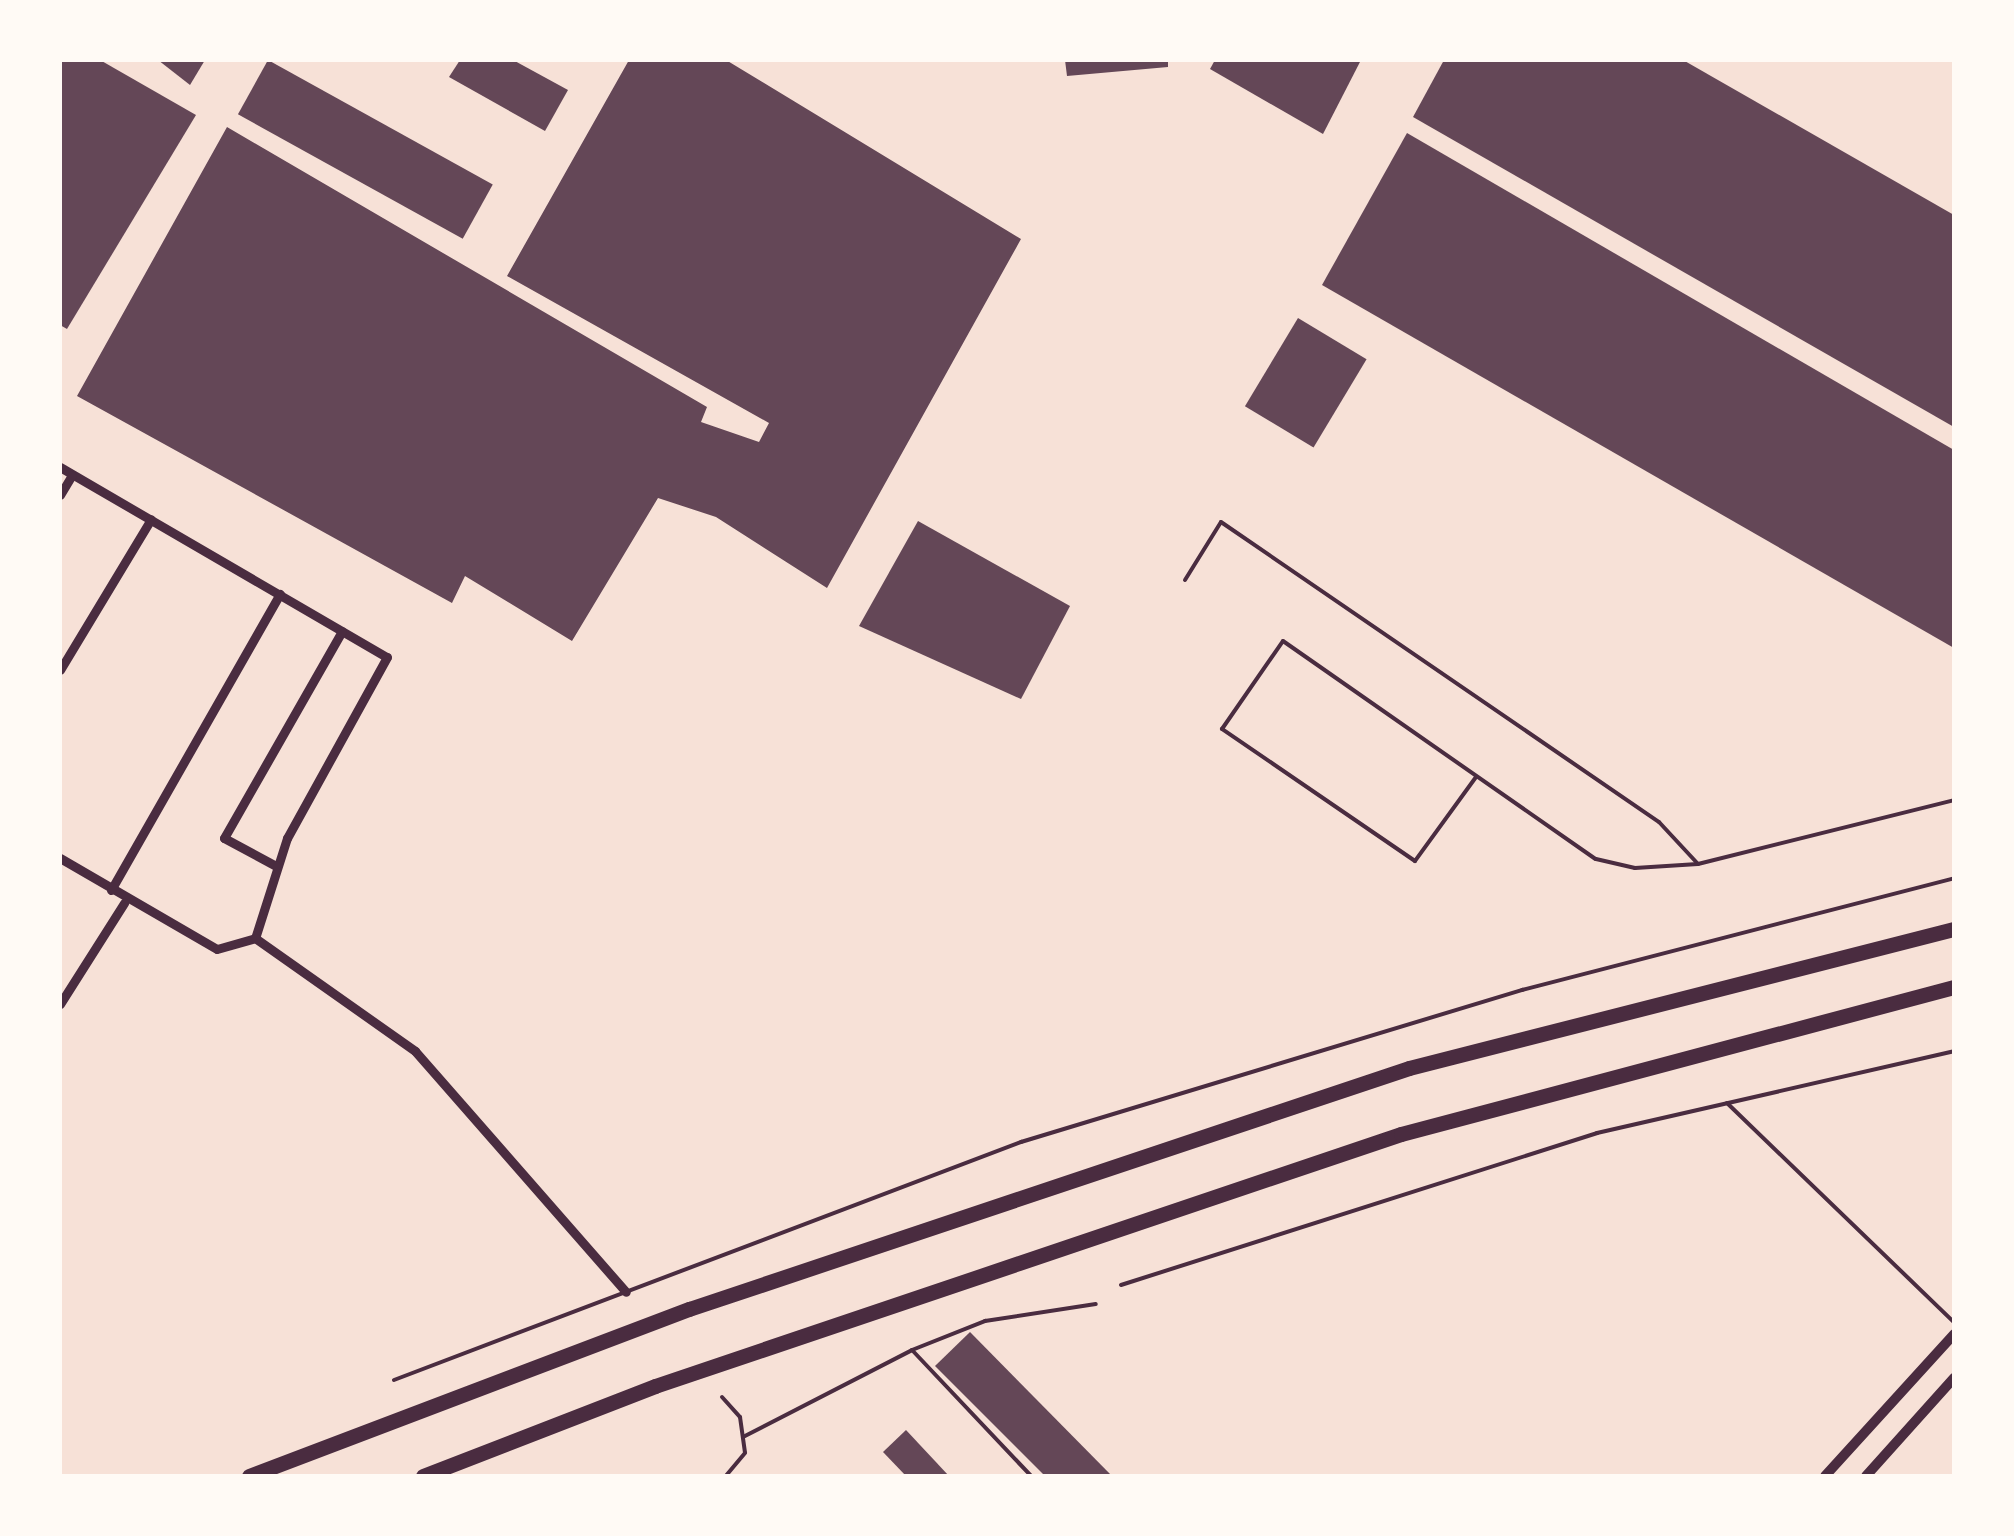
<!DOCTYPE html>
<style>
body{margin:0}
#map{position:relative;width:2014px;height:1536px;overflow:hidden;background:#f7e1d7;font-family:"Source Serif 4",serif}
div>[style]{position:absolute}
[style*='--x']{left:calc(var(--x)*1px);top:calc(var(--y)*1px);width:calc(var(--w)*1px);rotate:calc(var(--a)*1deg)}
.building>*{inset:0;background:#644757;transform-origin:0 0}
.service>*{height:4px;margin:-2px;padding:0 2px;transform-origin:2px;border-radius:2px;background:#4a2c40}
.minor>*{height:9px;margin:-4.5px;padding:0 4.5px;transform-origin:4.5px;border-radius:4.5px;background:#4a2c40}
.tertiary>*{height:10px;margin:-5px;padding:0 5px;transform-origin:5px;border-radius:5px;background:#4a2c40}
.motorway>*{height:15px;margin:-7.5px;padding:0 7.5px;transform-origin:7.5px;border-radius:7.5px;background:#4a2c40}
span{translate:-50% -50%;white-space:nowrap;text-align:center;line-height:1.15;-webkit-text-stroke:9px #fffaf5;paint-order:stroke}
.frame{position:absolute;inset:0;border:62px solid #fffaf5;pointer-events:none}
</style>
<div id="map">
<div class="building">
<i style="clip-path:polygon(60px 60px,100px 60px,196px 115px,67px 329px,60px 325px)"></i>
<i style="clip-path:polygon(158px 60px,205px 60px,190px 85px)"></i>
<i style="left:268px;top:60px;width:257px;height:62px;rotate:29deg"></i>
<i style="clip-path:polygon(460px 60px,513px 60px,568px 90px,545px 131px,449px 77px)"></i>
<i style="clip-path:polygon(629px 60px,726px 60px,1021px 239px,827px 588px,716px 517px,658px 498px,572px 641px,465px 576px,452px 603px,77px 396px,227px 127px,707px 407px,701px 422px,759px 442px,769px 423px,507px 276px)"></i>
<i style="clip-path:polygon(1065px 60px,1168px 60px,1168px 67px,1067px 76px)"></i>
<i style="clip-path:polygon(1215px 60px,1361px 60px,1323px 134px,1210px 69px)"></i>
<i style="clip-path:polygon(1444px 60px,1683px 60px,1954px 215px,1954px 427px,1413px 117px)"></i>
<i style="clip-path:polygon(1407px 133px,1954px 450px,1954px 648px,1322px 285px)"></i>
<i style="left:1298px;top:318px;width:80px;height:103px;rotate:31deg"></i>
<i style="clip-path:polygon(918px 521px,1070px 606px,1021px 699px,859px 626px)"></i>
<i style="clip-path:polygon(970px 1332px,1112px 1476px,1045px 1476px,935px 1366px)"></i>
<i style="clip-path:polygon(906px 1430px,949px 1476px,906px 1476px,883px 1452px)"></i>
</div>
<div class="service">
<i style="--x:1185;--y:580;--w:68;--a:-58.2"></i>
<i style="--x:1221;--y:522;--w:531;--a:34.41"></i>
<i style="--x:1659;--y:822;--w:57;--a:47.1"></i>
<i style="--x:1476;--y:777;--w:104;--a:126"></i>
<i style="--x:1415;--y:861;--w:234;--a:-145.6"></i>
<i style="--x:1222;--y:729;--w:107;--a:-55.3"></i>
<i style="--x:1283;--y:641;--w:381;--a:34.9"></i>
<i style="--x:1596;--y:859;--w:40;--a:13"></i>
<i style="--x:1635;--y:868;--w:63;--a:-3.6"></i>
<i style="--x:1698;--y:864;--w:264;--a:-14"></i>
<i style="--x:1727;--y:1103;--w:315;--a:44"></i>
<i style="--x:1121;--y:1285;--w:500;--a:-17.7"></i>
<i style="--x:1597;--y:1133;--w:366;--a:-12.9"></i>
<i style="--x:912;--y:1350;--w:79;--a:-21.7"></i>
<i style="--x:985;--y:1321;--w:112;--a:-8.7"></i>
<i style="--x:394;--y:1380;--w:671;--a:-20.79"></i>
<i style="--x:1021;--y:1142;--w:524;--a:-16.88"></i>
<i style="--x:1522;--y:990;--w:446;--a:-14.5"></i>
<i style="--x:722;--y:1397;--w:27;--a:48"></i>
<i style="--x:740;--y:1417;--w:36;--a:82"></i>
<i style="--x:745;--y:1453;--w:30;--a:130"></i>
<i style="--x:743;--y:1437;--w:190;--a:-27.2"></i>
<i style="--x:912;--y:1350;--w:173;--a:46.6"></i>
</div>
<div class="minor">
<i style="--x:60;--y:467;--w:378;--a:30.2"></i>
<i style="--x:387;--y:657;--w:207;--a:118.9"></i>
<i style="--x:287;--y:838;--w:105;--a:107.7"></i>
<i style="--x:60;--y:495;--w:23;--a:-59"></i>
<i style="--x:60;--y:670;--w:176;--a:-58.9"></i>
<i style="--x:60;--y:858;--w:181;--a:30.1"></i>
<i style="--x:217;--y:949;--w:40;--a:-16"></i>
<i style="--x:276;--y:866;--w:59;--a:-151.7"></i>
<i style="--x:224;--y:838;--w:238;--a:-60.3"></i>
<i style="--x:111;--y:890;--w:341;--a:-60.3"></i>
<i style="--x:255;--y:938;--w:196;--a:35.2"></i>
<i style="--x:415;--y:1051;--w:320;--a:48.8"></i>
<i style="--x:60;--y:1004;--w:120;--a:-57.6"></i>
</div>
<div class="tertiary">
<i style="--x:1825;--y:1476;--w:192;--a:-47.7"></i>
<i style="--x:1866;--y:1476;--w:132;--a:-48.1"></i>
</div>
<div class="motorway">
<i style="--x:249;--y:1476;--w:471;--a:-20.8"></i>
<i style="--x:689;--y:1309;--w:759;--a:-18.51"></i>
<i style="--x:1409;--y:1068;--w:562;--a:-14.31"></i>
<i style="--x:423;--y:1476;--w:249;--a:-21.2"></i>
<i style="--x:655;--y:1386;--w:787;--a:-18.67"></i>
<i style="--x:1401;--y:1134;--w:572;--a:-14.89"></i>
</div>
<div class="frame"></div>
</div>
